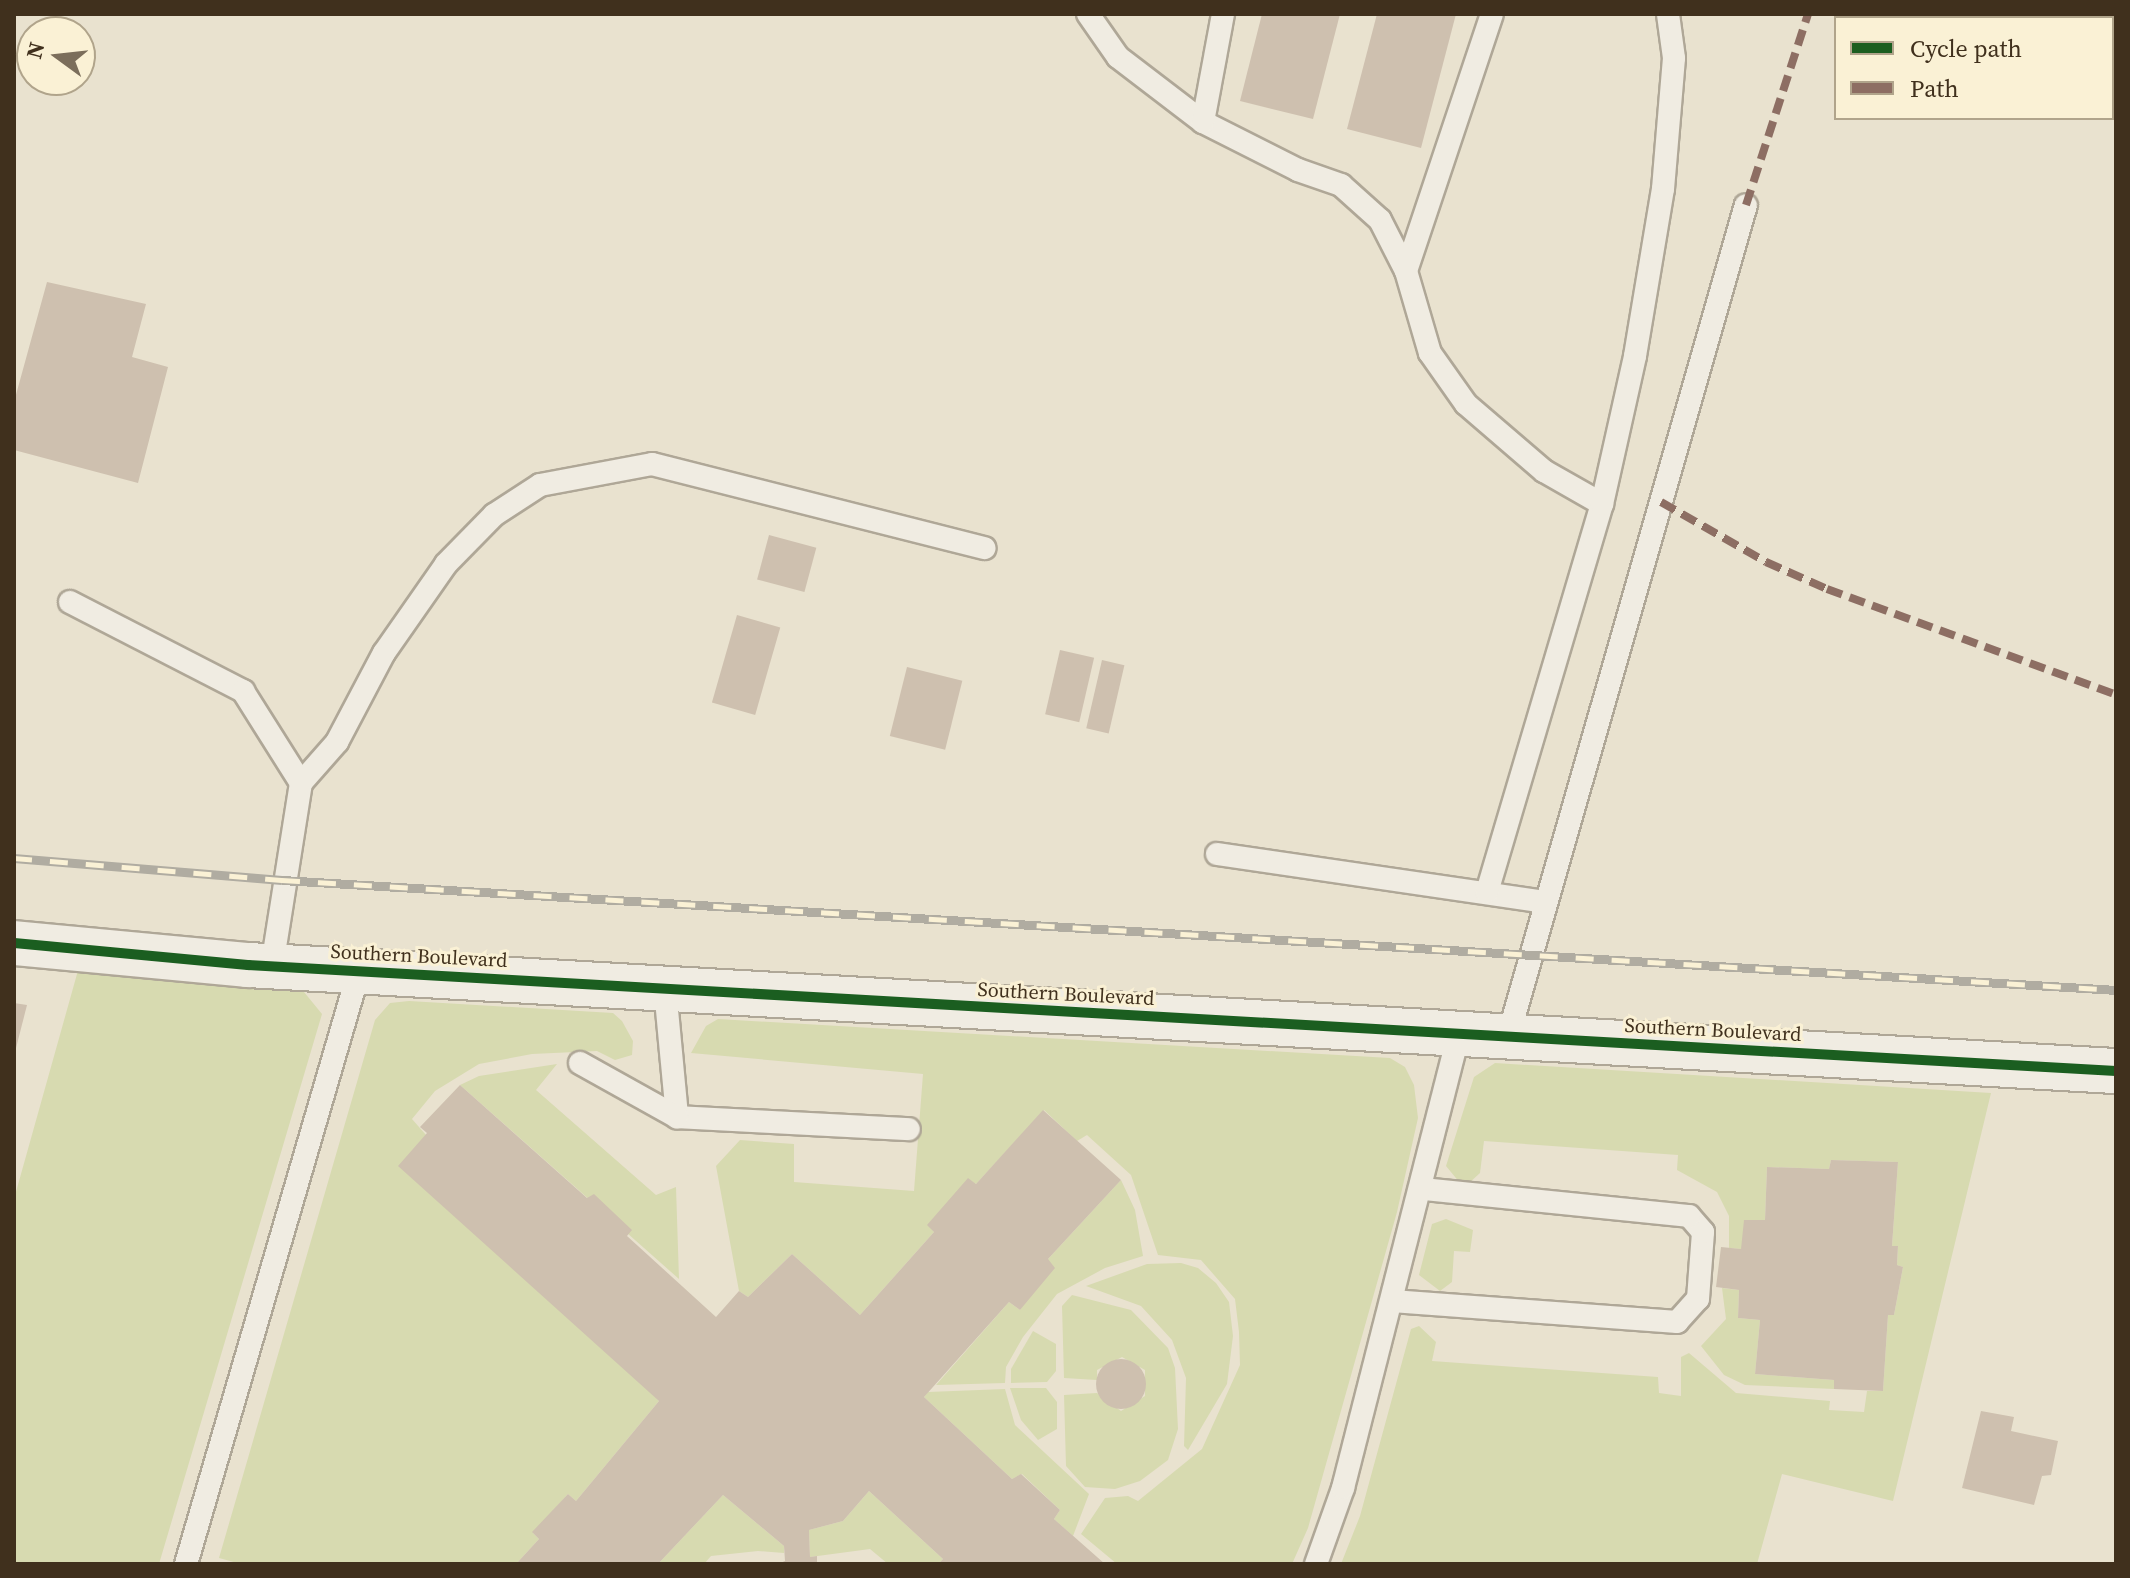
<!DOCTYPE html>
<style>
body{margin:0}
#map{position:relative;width:2130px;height:1578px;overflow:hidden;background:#e9e2cf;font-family:"Source Serif 4",serif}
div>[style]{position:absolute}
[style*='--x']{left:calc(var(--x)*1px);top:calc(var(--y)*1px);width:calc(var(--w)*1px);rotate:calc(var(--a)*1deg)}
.green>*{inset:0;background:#d7dab0}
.building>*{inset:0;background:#cec0af;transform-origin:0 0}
.round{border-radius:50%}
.roads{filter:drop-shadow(2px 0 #afa797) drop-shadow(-2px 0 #afa797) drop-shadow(0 2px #afa797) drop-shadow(0 -2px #afa797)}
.lane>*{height:22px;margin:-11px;padding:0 11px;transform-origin:11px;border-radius:11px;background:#f0ece2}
.secondary>*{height:44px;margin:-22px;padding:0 22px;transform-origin:22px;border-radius:22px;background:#f0ece2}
.rail>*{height:9px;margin-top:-4.5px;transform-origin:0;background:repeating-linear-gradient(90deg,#faf1d5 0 18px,#b0aca1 0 36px);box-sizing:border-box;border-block:2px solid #b0aca1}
.quiet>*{height:8px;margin-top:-4px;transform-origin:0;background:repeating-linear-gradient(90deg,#8d6e63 0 16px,transparent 0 24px)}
.cycleway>*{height:10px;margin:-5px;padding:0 5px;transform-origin:5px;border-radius:5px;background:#1b5e20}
span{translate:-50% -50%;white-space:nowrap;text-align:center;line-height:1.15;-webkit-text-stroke:6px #faf1d5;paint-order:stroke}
.street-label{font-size:20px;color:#40301d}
.frame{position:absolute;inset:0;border:16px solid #40301d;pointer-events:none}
.legend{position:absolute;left:1834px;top:16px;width:280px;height:104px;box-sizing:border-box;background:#faf1d5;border:2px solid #b0a48b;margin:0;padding:10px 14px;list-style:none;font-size:24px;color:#40301d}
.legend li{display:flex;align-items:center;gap:16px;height:40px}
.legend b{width:40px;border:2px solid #b0a48b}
.north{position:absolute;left:16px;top:16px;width:80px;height:80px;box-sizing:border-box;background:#faf1d5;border:2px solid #b0a48b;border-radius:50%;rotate:285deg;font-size:22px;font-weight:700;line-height:32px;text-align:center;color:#40301d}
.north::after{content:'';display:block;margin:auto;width:28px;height:36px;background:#7b6e5b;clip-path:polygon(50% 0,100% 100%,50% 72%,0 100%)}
</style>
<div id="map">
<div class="green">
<i style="clip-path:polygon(84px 949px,303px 967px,304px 992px,322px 1014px,159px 1564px,14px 1564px,14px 1199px)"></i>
<i style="clip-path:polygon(409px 1001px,613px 1013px,622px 1021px,633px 1041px,632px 1055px,615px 1060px,597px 1051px,532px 1054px,479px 1064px,435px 1091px,412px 1119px,659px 1401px,576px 1501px,568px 1494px,533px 1533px,539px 1539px,516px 1564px,241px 1564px,219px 1558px,375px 1020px,390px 1003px)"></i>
<i style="clip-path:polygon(718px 1019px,1390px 1058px,1405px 1067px,1414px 1085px,1418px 1118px,1397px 1212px,1308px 1528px,1292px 1564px,1117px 1564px,1081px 1534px,1105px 1498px,1128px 1496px,1138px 1501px,1202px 1449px,1240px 1365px,1239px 1332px,1235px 1299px,1201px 1260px,1158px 1255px,1131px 1175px,1087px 1135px,1077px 1141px,1044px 1110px,976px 1184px,968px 1179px,928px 1225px,934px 1232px,860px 1315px,792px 1254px,748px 1297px,739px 1291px,716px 1166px,740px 1140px,794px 1144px,794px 1182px,914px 1191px,923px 1074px,691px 1053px,706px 1026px)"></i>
<i style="clip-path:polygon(1495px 1063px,1991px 1093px,1893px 1501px,1782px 1474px,1757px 1564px,1341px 1564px,1360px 1516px,1411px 1329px,1419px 1326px,1436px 1342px,1432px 1361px,1658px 1377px,1659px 1393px,1681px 1396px,1681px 1357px,1689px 1353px,1736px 1393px,1830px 1401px,1829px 1410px,1864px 1412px,1867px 1391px,1883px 1391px,1888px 1315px,1894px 1315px,1903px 1267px,1897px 1265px,1898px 1247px,1892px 1246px,1898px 1162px,1831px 1160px,1829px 1169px,1767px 1167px,1765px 1220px,1741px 1249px,1729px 1248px,1729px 1216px,1717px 1192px,1677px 1170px,1678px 1155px,1484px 1141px,1480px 1173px,1468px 1184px,1460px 1183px,1446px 1166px,1474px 1077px)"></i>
<i style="clip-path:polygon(557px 1064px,536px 1090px,656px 1195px,676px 1187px,679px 1279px,460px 1085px,479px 1076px)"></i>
<i style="clip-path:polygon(1121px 1180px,1135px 1210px,1143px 1256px,1105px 1268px,1057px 1294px,1023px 1337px,1006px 1367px,1005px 1383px,936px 1385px,1009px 1302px,1020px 1310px,1048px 1259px)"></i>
<i style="clip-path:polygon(1446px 1219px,1473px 1230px,1470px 1252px,1454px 1251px,1452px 1282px,1440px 1291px,1419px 1275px,1432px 1224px)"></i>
<i style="clip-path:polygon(1181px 1263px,1198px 1268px,1216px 1283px,1229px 1302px,1233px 1336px,1227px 1384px,1188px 1450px,1184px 1446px,1186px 1378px,1172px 1340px,1141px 1306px,1086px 1286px,1147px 1264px)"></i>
<i style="clip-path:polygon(1722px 1288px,1739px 1290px,1738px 1318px,1760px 1320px,1755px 1374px,1834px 1380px,1834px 1389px,1745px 1385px,1724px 1375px,1701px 1346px,1726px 1319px)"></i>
<i style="clip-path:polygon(1072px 1295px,1131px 1310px,1168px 1348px,1175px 1368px,1178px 1429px,1168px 1460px,1140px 1481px,1115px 1489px,1085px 1487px,1066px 1466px,1064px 1395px,1097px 1393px,1121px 1411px,1145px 1396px,1145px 1370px,1122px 1357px,1097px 1370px,1097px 1380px,1064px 1378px,1062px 1306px)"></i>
<i style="clip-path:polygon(1033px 1331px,1056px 1344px,1056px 1371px,1047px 1382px,1011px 1383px,1011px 1369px)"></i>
<i style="clip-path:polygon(1010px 1388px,1046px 1388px,1057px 1402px,1057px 1429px,1038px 1440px,1021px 1420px)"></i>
<i style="clip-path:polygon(1005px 1389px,1015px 1425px,1089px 1494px,1073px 1536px,1054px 1519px,1060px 1510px,1022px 1474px,1012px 1479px,924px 1397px,928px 1392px)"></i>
<i style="clip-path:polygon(869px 1491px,943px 1559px,938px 1564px,888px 1564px,870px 1549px,810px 1557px,809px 1530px,843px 1521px)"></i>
<i style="clip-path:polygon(723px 1495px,784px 1546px,784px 1553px,758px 1551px,711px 1556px,704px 1564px,658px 1564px)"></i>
</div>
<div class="building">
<i style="clip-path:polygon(1262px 14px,1340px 14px,1313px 119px,1240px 101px)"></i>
<i style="clip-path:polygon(1377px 14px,1456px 14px,1421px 148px,1347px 129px)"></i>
<i style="clip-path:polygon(47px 282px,146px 304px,132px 357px,168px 367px,138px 483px,14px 450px,14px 402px)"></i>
<i style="left:769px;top:535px;width:49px;height:46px;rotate:15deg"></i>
<i style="left:737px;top:615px;width:45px;height:91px;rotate:16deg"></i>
<i style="left:1060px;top:650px;width:35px;height:66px;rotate:13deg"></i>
<i style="left:1102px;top:660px;width:23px;height:70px;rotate:13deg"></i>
<i style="left:907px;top:667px;width:57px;height:71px;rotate:14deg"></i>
<i style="clip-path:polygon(14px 1003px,27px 1005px,15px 1052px,14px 1052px)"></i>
<i style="clip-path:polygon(460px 1085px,587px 1198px,594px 1194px,632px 1230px,627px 1236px,716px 1317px,739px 1291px,748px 1297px,792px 1254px,860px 1315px,934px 1232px,927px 1225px,968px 1178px,976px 1184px,1043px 1110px,1121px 1180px,1048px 1259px,1055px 1268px,1020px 1310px,1009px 1302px,924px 1397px,1012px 1479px,1021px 1474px,1060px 1510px,1054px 1519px,1105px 1564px,938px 1564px,943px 1559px,869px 1491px,843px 1521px,809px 1530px,810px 1557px,817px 1556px,817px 1564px,778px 1564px,785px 1561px,784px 1546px,723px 1495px,658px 1564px,516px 1564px,539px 1539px,532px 1532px,568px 1494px,576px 1501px,659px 1401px,398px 1166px,427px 1133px,420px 1127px)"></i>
<i style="clip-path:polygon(1831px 1160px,1898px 1162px,1892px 1246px,1898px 1246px,1897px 1265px,1903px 1267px,1894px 1315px,1888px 1315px,1883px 1391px,1834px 1389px,1834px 1380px,1755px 1374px,1760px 1320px,1738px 1318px,1739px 1290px,1716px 1287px,1721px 1247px,1741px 1249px,1744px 1220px,1765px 1220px,1767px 1167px,1829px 1169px)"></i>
<i class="round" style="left:1096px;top:1359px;width:50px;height:50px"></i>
<i style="clip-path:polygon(1981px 1411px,2014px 1417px,2011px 1431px,2058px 1441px,2051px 1475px,2042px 1476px,2034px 1505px,1962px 1488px)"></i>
</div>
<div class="roads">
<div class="lane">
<i style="--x:1088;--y:14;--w:52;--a:55.1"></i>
<i style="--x:1118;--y:57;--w:107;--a:37.4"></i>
<i style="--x:1203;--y:122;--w:106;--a:26.8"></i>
<i style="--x:1298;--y:170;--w:46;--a:19.2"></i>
<i style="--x:1341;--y:185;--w:52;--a:41.9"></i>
<i style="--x:1380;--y:220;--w:57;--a:63"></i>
<i style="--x:1406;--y:271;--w:85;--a:73.7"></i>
<i style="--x:1430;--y:353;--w:62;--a:54.8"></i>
<i style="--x:1466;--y:404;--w:103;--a:40.7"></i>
<i style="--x:1544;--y:471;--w:67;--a:29.6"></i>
<i style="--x:1203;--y:122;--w:110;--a:-79.5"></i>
<i style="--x:1406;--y:271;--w:271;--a:-71.5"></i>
<i style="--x:70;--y:602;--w:195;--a:27.2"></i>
<i style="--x:243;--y:691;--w:109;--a:57.8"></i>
<i style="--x:1217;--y:854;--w:332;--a:8.3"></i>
<i style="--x:1487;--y:892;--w:405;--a:-73.5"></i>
<i style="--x:1602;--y:504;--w:152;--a:-77.4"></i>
<i style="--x:1635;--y:356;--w:169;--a:-80.5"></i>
<i style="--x:1663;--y:189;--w:131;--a:-85.2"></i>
<i style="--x:1674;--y:58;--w:44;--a:-97.8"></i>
<i style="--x:272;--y:966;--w:185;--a:-81"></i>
<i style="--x:301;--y:783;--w:55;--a:-48.7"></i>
<i style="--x:337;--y:742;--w:101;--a:-62.2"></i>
<i style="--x:384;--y:653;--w:108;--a:-55.1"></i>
<i style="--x:446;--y:564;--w:69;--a:-45.6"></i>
<i style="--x:494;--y:515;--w:55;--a:-33.1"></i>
<i style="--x:540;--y:485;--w:114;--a:-10.6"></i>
<i style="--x:652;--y:464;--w:343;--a:14.2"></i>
<i style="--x:665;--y:989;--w:129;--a:84.6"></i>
<i style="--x:677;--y:1117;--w:232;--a:3"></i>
<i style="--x:1508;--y:1037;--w:865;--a:-74.04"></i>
<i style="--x:580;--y:1063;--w:111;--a:29.1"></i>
<i style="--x:1392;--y:1301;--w:286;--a:4.2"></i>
<i style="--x:1677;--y:1322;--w:31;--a:-48"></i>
<i style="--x:1698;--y:1299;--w:67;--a:-85.7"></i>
<i style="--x:1703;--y:1232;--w:21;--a:-131"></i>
<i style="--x:1689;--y:1216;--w:267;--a:-174.2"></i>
<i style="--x:186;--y:1564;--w:618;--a:-73.74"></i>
<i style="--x:1316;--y:1564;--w:81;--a:-70.4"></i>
<i style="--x:1343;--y:1488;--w:469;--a:-75.7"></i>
</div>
<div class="secondary">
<i style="--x:14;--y:943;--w:235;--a:5.4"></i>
<i style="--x:248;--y:965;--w:1871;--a:3.25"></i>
</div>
</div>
<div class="rail">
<i style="--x:14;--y:858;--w:269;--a:4.7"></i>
<i style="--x:282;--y:880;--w:1837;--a:3.43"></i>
</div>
<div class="quiet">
<i style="--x:1746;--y:205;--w:201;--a:-72"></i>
<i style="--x:1661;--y:502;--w:121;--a:29.7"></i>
<i style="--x:1766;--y:562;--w:67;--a:23.9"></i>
<i style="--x:1827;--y:589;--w:308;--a:20.1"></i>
</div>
<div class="cycleway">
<i style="--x:14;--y:943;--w:235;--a:5.4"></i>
<i style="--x:248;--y:965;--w:1871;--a:3.25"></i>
</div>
<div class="street-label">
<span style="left:419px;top:956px;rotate:3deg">Southern Boulevard</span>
<span style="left:1066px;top:994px;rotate:3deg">Southern Boulevard</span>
<span style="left:1713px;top:1030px;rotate:3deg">Southern Boulevard</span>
</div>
<div class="frame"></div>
<ul class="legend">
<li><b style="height:10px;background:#1b5e20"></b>Cycle path</li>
<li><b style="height:10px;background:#8d6e63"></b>Path</li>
</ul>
<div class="north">N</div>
</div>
